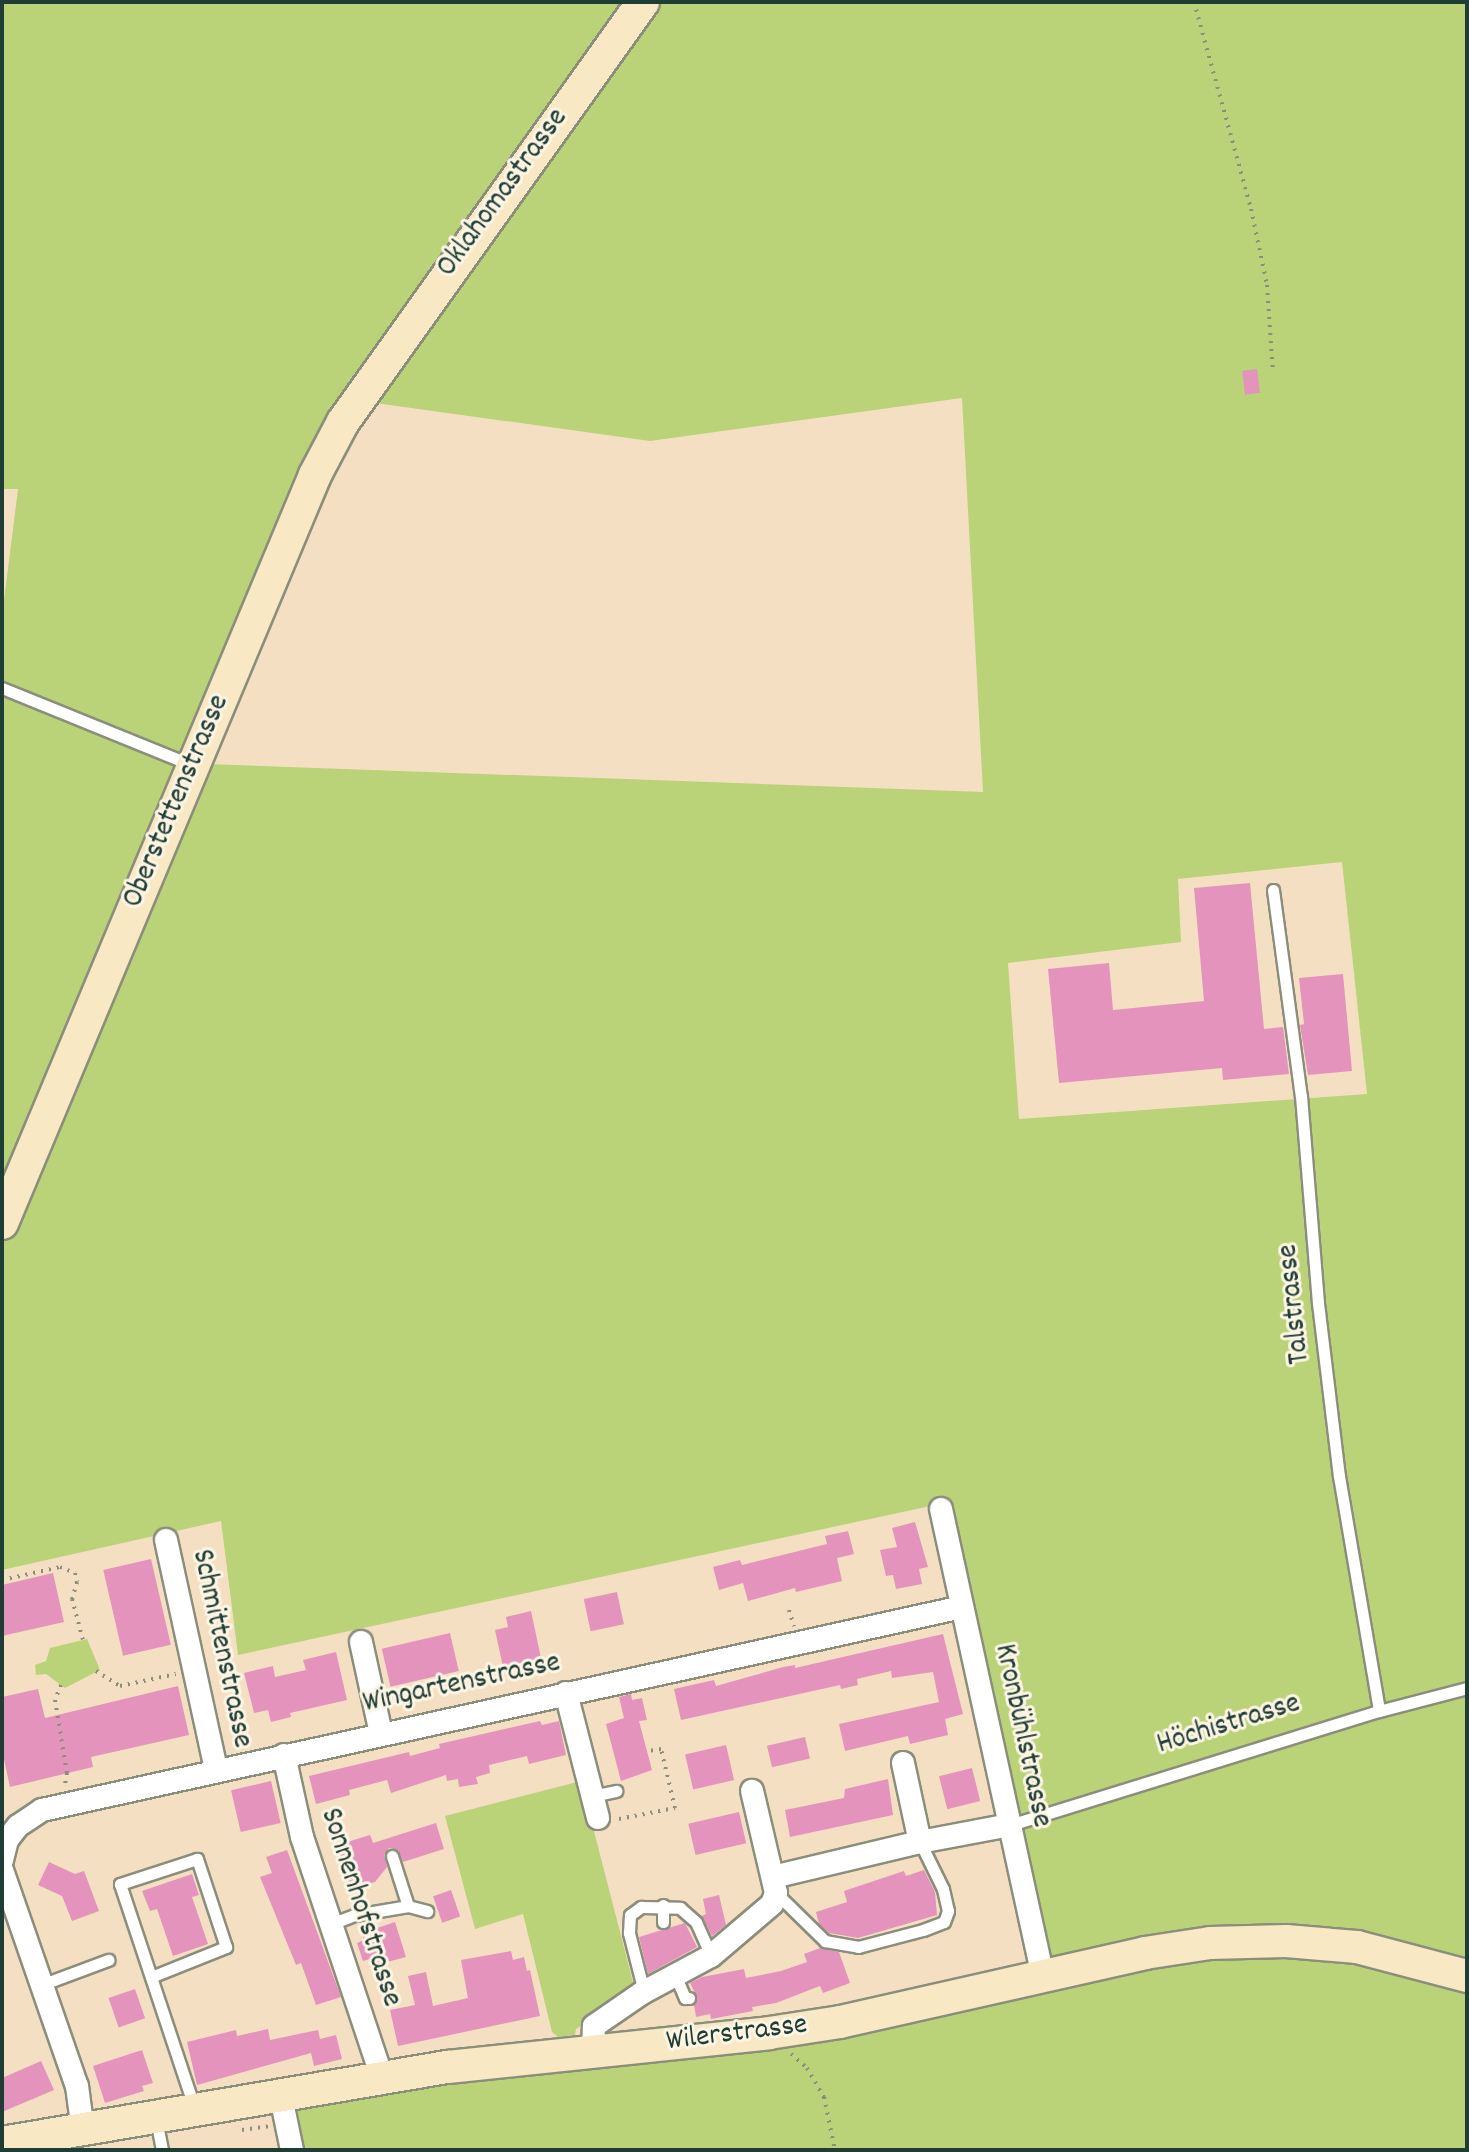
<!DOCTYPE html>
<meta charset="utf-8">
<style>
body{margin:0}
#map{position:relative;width:1469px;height:2152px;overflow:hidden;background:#f5dfc2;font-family:Dekko,sans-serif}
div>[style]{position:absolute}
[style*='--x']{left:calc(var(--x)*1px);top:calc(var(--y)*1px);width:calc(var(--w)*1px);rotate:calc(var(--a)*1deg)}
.green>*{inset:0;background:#bbd378}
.building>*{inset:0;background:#e494bc;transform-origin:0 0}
.path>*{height:4px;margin-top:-2px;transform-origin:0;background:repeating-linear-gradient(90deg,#8a8e7b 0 2px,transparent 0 8px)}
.roads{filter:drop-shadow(2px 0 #8a8e7b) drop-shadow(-2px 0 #8a8e7b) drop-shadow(0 2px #8a8e7b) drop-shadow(0 -2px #8a8e7b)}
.lane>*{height:11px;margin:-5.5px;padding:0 5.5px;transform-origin:5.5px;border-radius:5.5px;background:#fff}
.street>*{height:22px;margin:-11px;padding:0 11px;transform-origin:11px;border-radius:11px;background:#fff}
.secondary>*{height:32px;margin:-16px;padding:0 16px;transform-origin:16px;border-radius:16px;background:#f8e8c3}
span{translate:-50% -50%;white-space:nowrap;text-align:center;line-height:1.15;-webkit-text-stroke:6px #fcf5e5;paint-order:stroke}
.street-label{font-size:30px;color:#1f3d34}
.frame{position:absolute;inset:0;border:4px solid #1f3d34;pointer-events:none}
</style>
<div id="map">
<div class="green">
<i style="clip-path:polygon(evenodd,2px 2px,1467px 2px,1467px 2150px,298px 2150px,291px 2114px,299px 2106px,1056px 1986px,949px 1502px,238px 1655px,221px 1521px,2px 1570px,2px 616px,18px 489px,2px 489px,2px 2px,962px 398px,983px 792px,208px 764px,368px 402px,650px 441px,962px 398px,2px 2px,1342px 862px,1367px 1094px,1019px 1119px,1008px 963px,1181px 942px,1178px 879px,1342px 862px)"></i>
<i style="clip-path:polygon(87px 1639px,100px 1670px,65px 1688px,46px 1674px,36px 1675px,35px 1665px,46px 1661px,50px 1648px)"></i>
<i style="clip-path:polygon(581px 1781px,635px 1990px,576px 2029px,575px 2035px,558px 2037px,552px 2032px,523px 1914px,475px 1929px,445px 1816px)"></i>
</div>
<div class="building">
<i style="left:1257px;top:369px;width:24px;height:15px;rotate:83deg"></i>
<i style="clip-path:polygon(1250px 883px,1264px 1029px,1283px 1027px,1289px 1074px,1223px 1080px,1222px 1068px,1059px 1083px,1048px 969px,1109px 963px,1113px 1010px,1204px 1001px,1194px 888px)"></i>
<i style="clip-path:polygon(1343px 974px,1352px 1071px,1308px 1075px,1300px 1025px,1304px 1024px,1299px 978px)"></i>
<i style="clip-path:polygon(915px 1522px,928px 1567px,919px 1569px,922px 1584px,896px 1589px,893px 1575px,886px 1576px,880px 1550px,897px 1547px,892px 1528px)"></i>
<i style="clip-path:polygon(848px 1531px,854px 1554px,837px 1558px,842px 1581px,796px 1592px,795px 1588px,748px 1601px,743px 1583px,719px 1590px,713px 1567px,740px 1560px,742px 1565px,827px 1544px,825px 1536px)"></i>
<i style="left:151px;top:1559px;width:88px;height:49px;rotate:77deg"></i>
<i style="clip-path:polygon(53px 1573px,64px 1622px,2px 1636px,2px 1585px)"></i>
<i style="left:617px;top:1592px;width:33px;height:34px;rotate:78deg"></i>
<i style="clip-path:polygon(531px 1611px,541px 1658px,503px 1667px,495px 1630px,508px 1627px,506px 1617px)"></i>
<i style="left:450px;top:1633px;width:39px;height:70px;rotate:77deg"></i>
<i style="clip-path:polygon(943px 1634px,963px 1714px,945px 1719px,948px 1735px,910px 1744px,908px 1736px,845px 1751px,839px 1724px,939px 1702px,933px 1672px,892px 1678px,891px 1671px,857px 1679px,858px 1685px,841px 1689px,840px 1685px,681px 1720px,674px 1689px,714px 1680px,716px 1686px,783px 1667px,795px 1665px,795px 1668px)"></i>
<i style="clip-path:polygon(336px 1652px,347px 1700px,290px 1713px,291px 1717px,271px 1722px,268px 1710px,254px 1713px,244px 1673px,273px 1666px,275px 1677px,306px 1670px,303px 1660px)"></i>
<i style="clip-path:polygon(178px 1686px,189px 1735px,91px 1757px,93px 1767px,10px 1787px,2px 1750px,2px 1697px,38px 1689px,45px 1718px)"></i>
<i style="clip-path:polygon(631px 1694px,632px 1700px,642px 1698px,647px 1720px,639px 1721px,652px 1770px,621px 1781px,606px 1724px,624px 1718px,619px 1697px)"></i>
<i style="clip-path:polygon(540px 1721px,542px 1725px,559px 1721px,566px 1755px,529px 1764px,527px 1756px,489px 1765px,490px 1773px,476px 1777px,478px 1784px,459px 1787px,458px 1779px,447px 1781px,446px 1775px,391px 1793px,387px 1780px,349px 1790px,350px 1795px,316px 1804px,309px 1776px,409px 1752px,410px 1756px,440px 1748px,439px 1744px)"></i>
<i style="left:805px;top:1737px;width:22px;height:39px;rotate:77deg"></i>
<i style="left:726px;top:1745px;width:36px;height:42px;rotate:77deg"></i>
<i style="left:972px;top:1768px;width:34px;height:34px;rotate:76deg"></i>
<i style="clip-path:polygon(888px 1779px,893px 1815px,790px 1837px,785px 1810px,844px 1798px,845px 1789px)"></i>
<i style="left:271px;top:1781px;width:43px;height:41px;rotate:77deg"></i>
<i style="left:739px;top:1812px;width:32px;height:52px;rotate:77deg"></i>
<i style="clip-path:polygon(436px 1823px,444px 1849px,403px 1862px,398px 1850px,389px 1848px,384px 1855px,387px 1867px,375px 1882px,350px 1889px,340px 1857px,344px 1843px,370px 1835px,373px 1843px)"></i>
<i style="clip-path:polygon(287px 1850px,341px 1997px,316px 2005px,301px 1963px,296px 1965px,260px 1877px,272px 1873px,266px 1857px)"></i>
<i style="clip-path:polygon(49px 1862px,75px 1874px,84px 1871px,99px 1911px,72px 1921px,62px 1896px,38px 1885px)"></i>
<i style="clip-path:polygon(924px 1870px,935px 1892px,937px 1915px,858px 1938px,829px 1933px,819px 1924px,816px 1912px,847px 1902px,844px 1891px,904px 1871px,906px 1876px)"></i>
<i style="clip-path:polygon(192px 1874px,199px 1895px,192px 1897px,208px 1944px,173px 1956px,157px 1909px,150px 1911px,142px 1891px)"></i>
<i style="left:451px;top:1890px;width:28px;height:19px;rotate:71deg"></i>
<i style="clip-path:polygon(719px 1895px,726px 1925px,712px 1936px,702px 1916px,706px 1914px,703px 1899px)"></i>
<i style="clip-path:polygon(395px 1922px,406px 1957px,372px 1966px,370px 1959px,363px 1961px,357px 1943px,364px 1940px,362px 1933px)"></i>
<i style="clip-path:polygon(685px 1923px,697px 1947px,648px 1974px,639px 1937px)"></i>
<i style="clip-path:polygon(820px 1948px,839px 1952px,850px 1983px,823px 1993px,820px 1986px,776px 2003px,752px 2007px,753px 2011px,711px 2019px,710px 2014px,696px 2017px,694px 2005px,697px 1997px,690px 1983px,702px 1977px,744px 1969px,746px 1978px,781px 1971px,807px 1962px,804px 1954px)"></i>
<i style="clip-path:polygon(511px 1951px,513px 1960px,524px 1957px,527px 1971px,530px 1970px,540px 2016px,398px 2046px,390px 2010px,415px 2005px,408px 1976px,426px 1972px,433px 2006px,468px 1998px,461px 1960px)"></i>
<i style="left:135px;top:1989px;width:31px;height:28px;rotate:71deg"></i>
<i style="clip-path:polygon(268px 2029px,270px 2040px,318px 2030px,320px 2039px,336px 2035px,342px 2059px,314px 2066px,311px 2053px,197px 2085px,187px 2042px,236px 2030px,237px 2036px)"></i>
<i style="clip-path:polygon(142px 2050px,153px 2083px,142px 2086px,144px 2091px,105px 2103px,93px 2066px)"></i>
<i style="clip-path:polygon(41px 2061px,54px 2090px,2px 2112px,2px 2078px)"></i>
</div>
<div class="path">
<i style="--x:1194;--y:2;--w:215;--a:74.6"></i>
<i style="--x:1251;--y:209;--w:78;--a:78.1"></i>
<i style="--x:1267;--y:285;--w:87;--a:86.1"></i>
<i style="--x:2;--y:1580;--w:59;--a:-12.6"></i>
<i style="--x:60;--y:1567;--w:16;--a:22"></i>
<i style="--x:75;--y:1573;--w:9;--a:77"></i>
<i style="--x:77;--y:1582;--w:18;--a:106"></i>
<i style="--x:72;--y:1599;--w:42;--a:75"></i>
<i style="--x:789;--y:1610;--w:17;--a:73"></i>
<i style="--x:96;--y:1671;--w:28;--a:32"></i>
<i style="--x:120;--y:1686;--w:57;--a:-12.1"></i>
<i style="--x:61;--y:1685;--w:16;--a:112"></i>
<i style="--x:55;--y:1700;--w:74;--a:80.7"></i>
<i style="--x:67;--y:1773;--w:11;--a:100"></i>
<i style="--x:619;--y:1819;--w:57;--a:-11.1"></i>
<i style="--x:675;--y:1808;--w:61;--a:-103.3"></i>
<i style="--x:661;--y:1749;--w:12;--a:171"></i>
<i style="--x:791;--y:2054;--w:21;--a:41"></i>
<i style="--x:807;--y:2068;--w:34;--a:60"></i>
<i style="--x:824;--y:2097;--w:54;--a:78.3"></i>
<i style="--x:242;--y:2130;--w:27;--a:-8"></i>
</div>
<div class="roads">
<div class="lane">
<i style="--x:2;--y:688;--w:205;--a:22.1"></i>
<i style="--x:1273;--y:890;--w:208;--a:82.3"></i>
<i style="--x:1301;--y:1096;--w:208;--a:85.3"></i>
<i style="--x:1318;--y:1303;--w:174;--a:83.1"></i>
<i style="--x:1339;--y:1476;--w:238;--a:80.3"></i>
<i style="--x:592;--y:1796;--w:25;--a:-12"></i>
<i style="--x:1010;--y:1825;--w:386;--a:-17.2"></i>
<i style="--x:1379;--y:1711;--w:91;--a:-14.6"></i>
<i style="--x:392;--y:1856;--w:52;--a:72.3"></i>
<i style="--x:776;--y:1893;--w:69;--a:44.4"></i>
<i style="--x:825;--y:1941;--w:34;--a:10"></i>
<i style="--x:858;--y:1947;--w:67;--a:-14.7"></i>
<i style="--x:923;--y:1930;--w:22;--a:-21"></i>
<i style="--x:944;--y:1922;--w:12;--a:-70"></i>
<i style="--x:948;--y:1911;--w:23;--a:-103"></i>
<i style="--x:943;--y:1889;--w:52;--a:-116.1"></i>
<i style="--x:663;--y:1905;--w:17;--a:90"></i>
<i style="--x:331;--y:1924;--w:26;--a:-21"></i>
<i style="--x:355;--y:1915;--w:54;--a:-9.6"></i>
<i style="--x:408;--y:1906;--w:20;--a:15"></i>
<i style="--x:151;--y:1977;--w:81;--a:-21.8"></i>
<i style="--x:226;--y:1947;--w:93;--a:-108.2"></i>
<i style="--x:197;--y:1859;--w:81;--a:162"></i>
<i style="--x:120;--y:1884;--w:235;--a:71.6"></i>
<i style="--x:676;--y:1977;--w:23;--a:67"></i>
<i style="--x:685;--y:1998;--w:4;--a:0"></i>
<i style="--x:41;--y:1985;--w:72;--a:-20.5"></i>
<i style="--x:644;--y:1992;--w:61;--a:-104.3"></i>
<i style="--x:629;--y:1933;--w:18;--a:-87"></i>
<i style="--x:630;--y:1915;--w:14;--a:-36"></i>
<i style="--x:641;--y:1907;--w:39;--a:1"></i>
<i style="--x:680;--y:1908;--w:21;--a:41"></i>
<i style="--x:696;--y:1922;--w:37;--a:66"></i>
<i style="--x:156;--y:2119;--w:32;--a:79"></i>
</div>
<div class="street">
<i style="--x:941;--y:1509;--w:478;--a:77.7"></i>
<i style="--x:166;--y:1540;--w:235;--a:77.7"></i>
<i style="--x:361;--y:1642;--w:94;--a:77.7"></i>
<i style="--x:566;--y:1693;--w:129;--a:75.6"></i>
<i style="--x:284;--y:1755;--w:84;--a:77.6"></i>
<i style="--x:302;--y:1837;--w:253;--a:71.6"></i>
<i style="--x:903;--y:1763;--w:81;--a:77.9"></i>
<i style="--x:2;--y:1860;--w:21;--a:-76"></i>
<i style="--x:7;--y:1840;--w:18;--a:-52"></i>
<i style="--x:18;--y:1826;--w:29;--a:-34"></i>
<i style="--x:42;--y:1810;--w:942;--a:-12.44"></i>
<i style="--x:2;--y:1870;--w:229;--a:70.9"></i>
<i style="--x:77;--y:2086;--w:45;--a:82.4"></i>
<i style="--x:773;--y:1877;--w:151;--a:-13.4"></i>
<i style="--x:920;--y:1842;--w:92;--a:-10.7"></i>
<i style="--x:593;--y:2051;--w:25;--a:-88"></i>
<i style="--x:594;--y:2026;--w:58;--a:-34.5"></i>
<i style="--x:642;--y:1993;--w:78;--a:-28.2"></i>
<i style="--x:711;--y:1956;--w:80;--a:-40.4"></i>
<i style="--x:772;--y:1904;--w:12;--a:-70"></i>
<i style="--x:776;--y:1893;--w:105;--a:-103.2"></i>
<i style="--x:281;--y:2097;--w:54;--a:78.3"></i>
</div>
<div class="secondary">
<i style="--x:2;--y:1223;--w:811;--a:-67.29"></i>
<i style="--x:315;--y:475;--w:60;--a:-62.2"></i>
<i style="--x:343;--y:422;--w:516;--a:-54.46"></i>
<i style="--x:2;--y:2143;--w:452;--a:-9.7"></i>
<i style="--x:448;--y:2067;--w:323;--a:-6"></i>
<i style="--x:769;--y:2033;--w:72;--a:-8.8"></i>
<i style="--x:840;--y:2022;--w:313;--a:-12.7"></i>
<i style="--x:1145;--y:1953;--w:66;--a:-8.7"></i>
<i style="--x:1210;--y:1943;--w:76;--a:-1.5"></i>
<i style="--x:1286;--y:1941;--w:71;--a:4.8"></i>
<i style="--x:1357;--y:1947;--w:114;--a:14.8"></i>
</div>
</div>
<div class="street-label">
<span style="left:504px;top:194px;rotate:-54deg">Oklahomastrasse</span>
<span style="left:178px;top:802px;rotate:-67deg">Oberstettenstrasse</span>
<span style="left:1296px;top:1304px;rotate:-96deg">Talstrasse</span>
<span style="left:220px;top:1649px;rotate:78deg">Schmittenstrasse</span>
<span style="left:462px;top:1685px;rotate:-12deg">Wingartenstrasse</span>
<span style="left:1229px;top:1726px;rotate:-17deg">Höchistrasse</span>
<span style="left:1021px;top:1736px;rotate:78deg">Kronbühlstrasse</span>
<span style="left:359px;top:1908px;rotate:72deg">Sonnenhofstrasse</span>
<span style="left:737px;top:2035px;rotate:-7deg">Wilerstrasse</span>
</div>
<div class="frame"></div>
</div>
